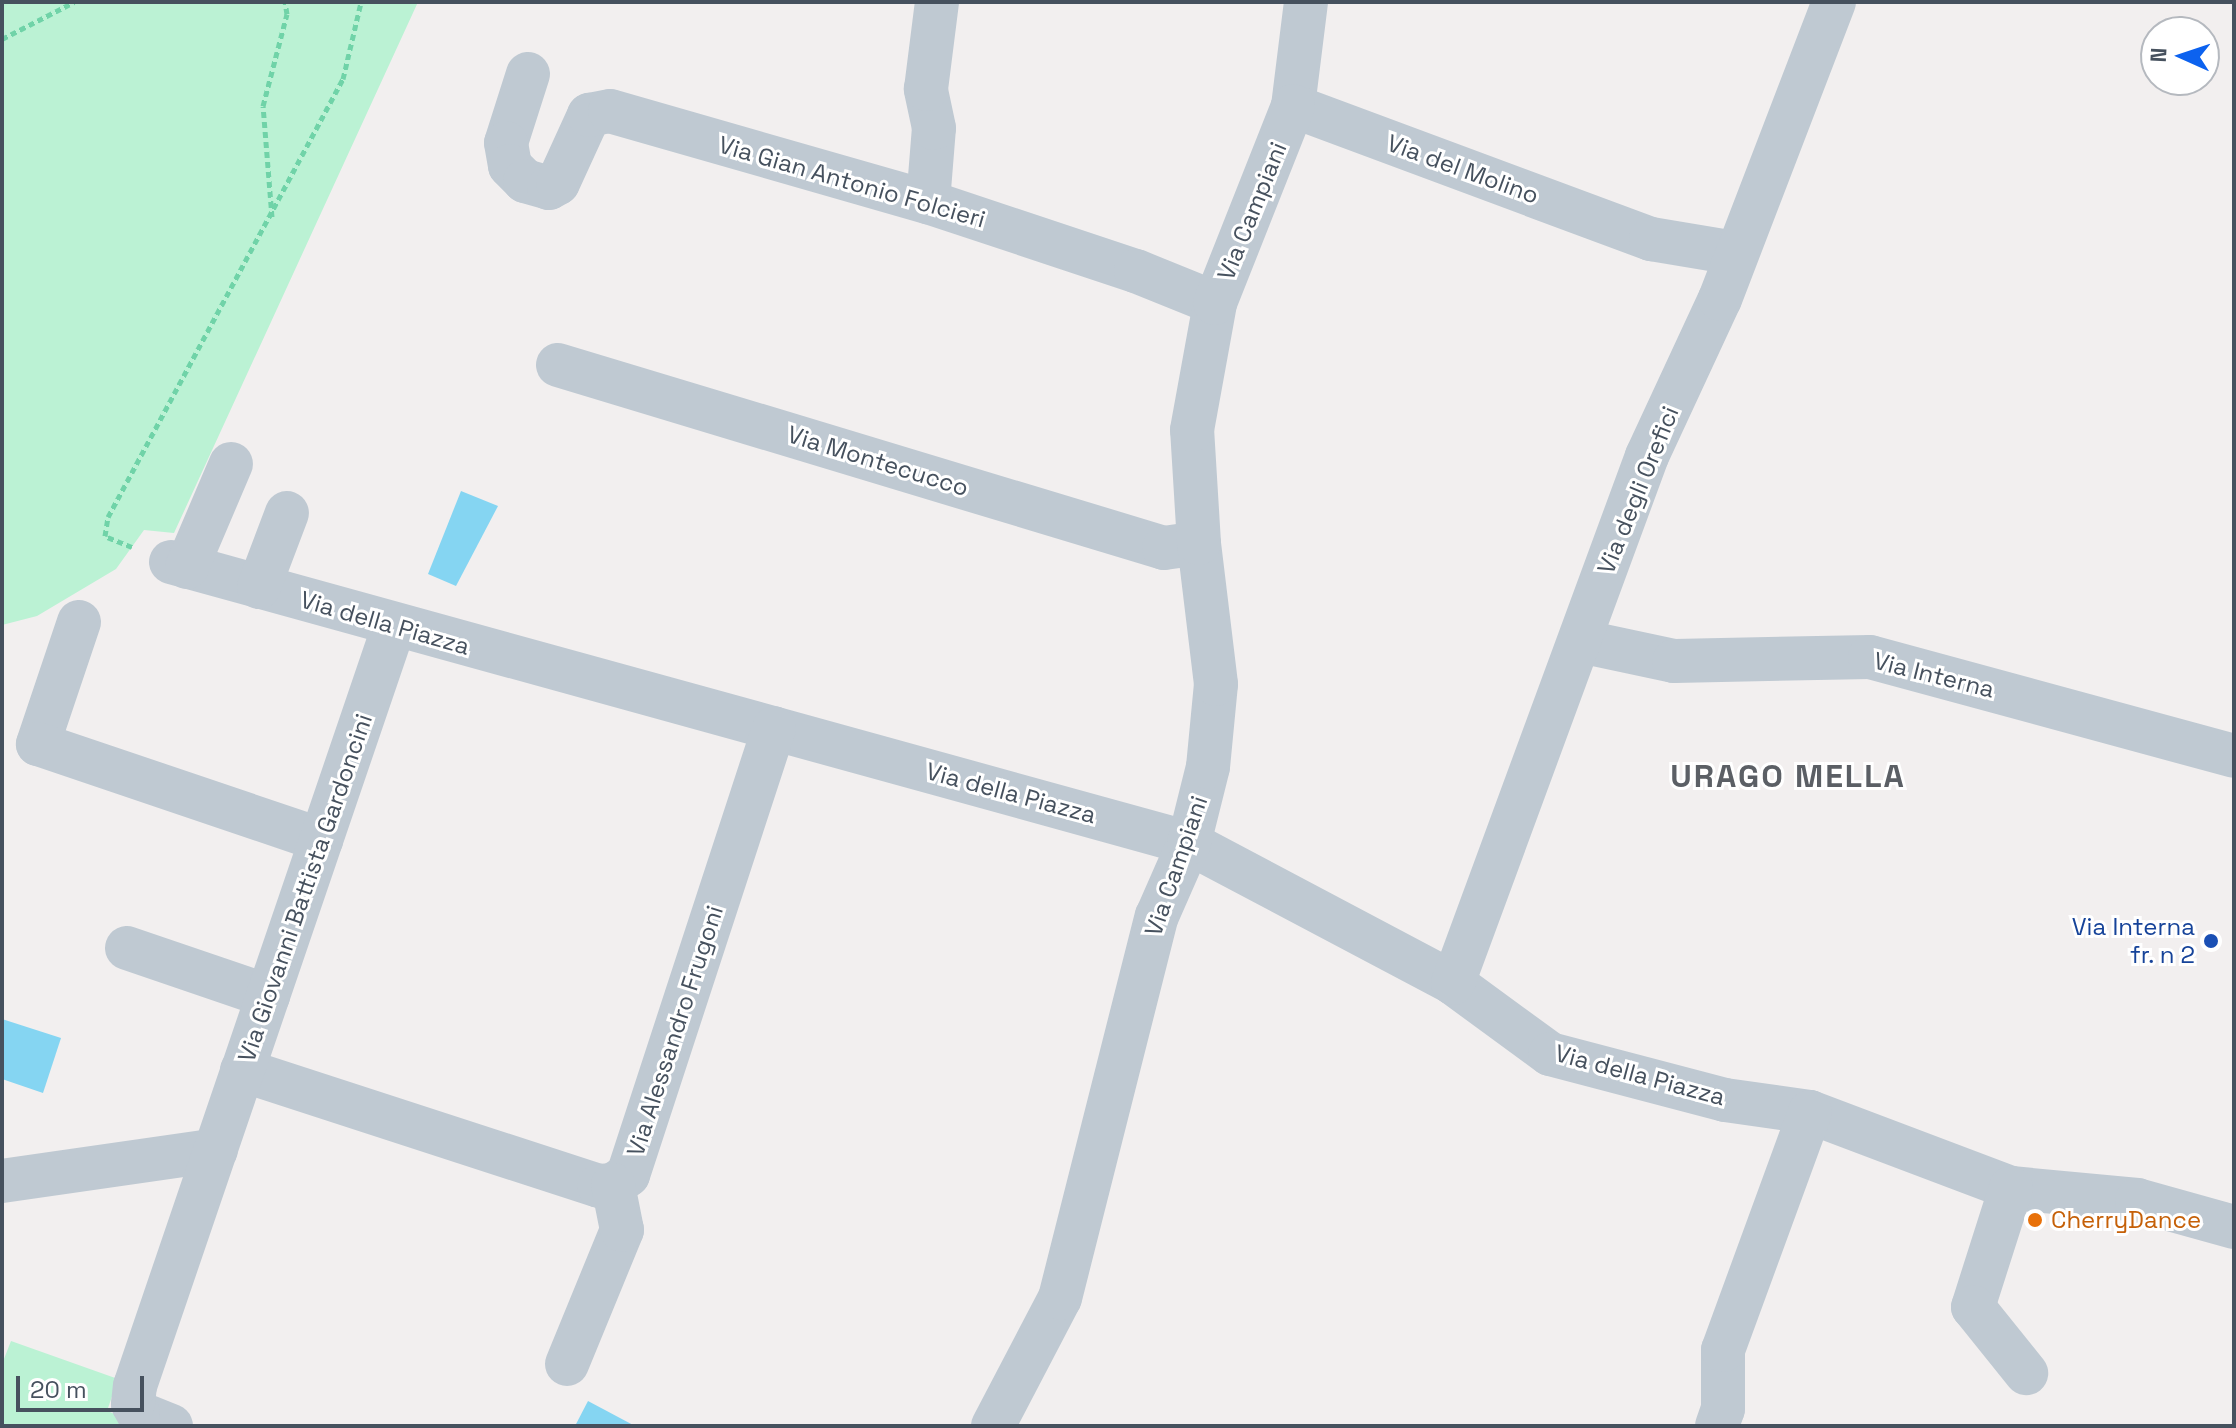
<!DOCTYPE html>
<style>
body{margin:0}
#map{position:relative;width:2236px;height:1428px;overflow:hidden;background:#f2efef;font-family:"Space Grotesk",sans-serif}
div>[style]{position:absolute}
[style*='--x']{left:calc(var(--x)*1px);top:calc(var(--y)*1px);width:calc(var(--w)*1px);rotate:calc(var(--a)*1deg)}
.green>*{inset:0;background:#bbf2d4}
.water>*{inset:0;background:#85d5f2}
.path>*{height:5px;margin-top:-2.5px;transform-origin:0;background:repeating-linear-gradient(90deg,#70d3a8 0 6px,transparent 0 10px)}
.minor>*{height:44px;margin:-22px;padding:0 22px;transform-origin:22px;border-radius:22px;background:#bfc9d2}
.dots>*{width:22px;height:22px;translate:-50% -50%;box-sizing:border-box;border:4px solid #fff;border-radius:50%}
span{translate:-50% -50%;white-space:nowrap;text-align:center;line-height:1.15;-webkit-text-stroke:6px #fff;paint-order:stroke}
.street-label{font-size:24px;color:#46515e}
.transit-label{font-size:24px;color:#164399}
.right{translate:-100% -50%;text-align:right}
.food-label{font-size:24px;color:#c56008}
.left{translate:0 -50%;text-align:left}
.district-label{font-size:32px;color:#5b5f65;font-weight:700;letter-spacing:2px}
.frame{position:absolute;inset:0;border:4px solid #46515e;pointer-events:none}
.north{position:absolute;left:2140px;top:16px;width:80px;height:80px;box-sizing:border-box;background:#fff;border:2px solid #b5b9bf;border-radius:50%;rotate:273deg;font-size:22px;font-weight:700;line-height:32px;text-align:center;color:#46515e}
.north::after{content:'';display:block;margin:auto;width:28px;height:36px;background:#0c62ef;clip-path:polygon(50% 0,100% 100%,50% 72%,0 100%)}
.scale{position:absolute;left:16px;top:1376px;width:128px;height:36px;box-sizing:border-box;border:4px solid #46515e;border-top:0;padding-left:10px;font-size:24px;line-height:28px;white-space:nowrap;color:#46515e;-webkit-text-stroke:6px #fff;paint-order:stroke}
</style>
<div id="map">
<div class="green">
<i style="clip-path:polygon(2px 2px,418px 2px,174px 533px,144px 530px,116px 569px,37px 616px,2px 625px)"></i>
<i style="clip-path:polygon(11px 1341px,118px 1379px,107px 1411px,148px 1426px,2px 1426px,2px 1364px)"></i>
</div>
<div class="water">
<i style="clip-path:polygon(461px 491px,498px 506px,456px 586px,428px 574px)"></i>
<i style="clip-path:polygon(2px 1019px,61px 1038px,43px 1093px,2px 1079px)"></i>
<i style="clip-path:polygon(588px 1401px,635px 1426px,575px 1426px)"></i>
</div>
<div class="path">
<i style="--x:2;--y:39;--w:81;--a:-27.2"></i>
<i style="--x:272;--y:217;--w:111;--a:-94.6"></i>
<i style="--x:263;--y:106;--w:95;--a:-75.4"></i>
<i style="--x:287;--y:14;--w:12;--a:-99"></i>
<i style="--x:132;--y:547;--w:29;--a:-158"></i>
<i style="--x:105;--y:536;--w:19;--a:-81"></i>
<i style="--x:108;--y:517;--w:497;--a:-61.8"></i>
<i style="--x:343;--y:79;--w:79;--a:-76.8"></i>
</div>
<div class="minor">
<i style="--x:1306;--y:2;--w:105;--a:97.1"></i>
<i style="--x:1293;--y:106;--w:382;--a:20.4"></i>
<i style="--x:1651;--y:239;--w:85;--a:9.5"></i>
<i style="--x:528;--y:74;--w:72;--a:107.7"></i>
<i style="--x:506;--y:143;--w:23;--a:80"></i>
<i style="--x:510;--y:166;--w:21;--a:45"></i>
<i style="--x:525;--y:181;--w:25;--a:16"></i>
<i style="--x:549;--y:188;--w:10;--a:-29"></i>
<i style="--x:558;--y:183;--w:75;--a:-65.5"></i>
<i style="--x:589;--y:115;--w:21;--a:-11"></i>
<i style="--x:610;--y:111;--w:331;--a:16"></i>
<i style="--x:928;--y:202;--w:219;--a:18.4"></i>
<i style="--x:1136;--y:271;--w:85;--a:22.1"></i>
<i style="--x:928;--y:202;--w:74;--a:-85.4"></i>
<i style="--x:934;--y:128;--w:40;--a:-102"></i>
<i style="--x:926;--y:89;--w:88;--a:-82.8"></i>
<i style="--x:558;--y:365;--w:633;--a:16.8"></i>
<i style="--x:1164;--y:548;--w:35;--a:-8"></i>
<i style="--x:171;--y:562;--w:1056;--a:15.43"></i>
<i style="--x:1189;--y:843;--w:299;--a:27.9"></i>
<i style="--x:1453;--y:983;--w:120;--a:36.2"></i>
<i style="--x:1550;--y:1054;--w:181;--a:14.7"></i>
<i style="--x:1725;--y:1100;--w:86;--a:8"></i>
<i style="--x:1810;--y:1112;--w:215;--a:20.7"></i>
<i style="--x:2011;--y:1188;--w:127;--a:5.4"></i>
<i style="--x:2137;--y:1200;--w:101;--a:15.6"></i>
<i style="--x:187;--y:567;--w:112;--a:-66.9"></i>
<i style="--x:259;--y:587;--w:79;--a:-69.3"></i>
<i style="--x:79;--y:622;--w:129;--a:108.6"></i>
<i style="--x:38;--y:744;--w:299;--a:18.7"></i>
<i style="--x:1580;--y:641;--w:96;--a:12"></i>
<i style="--x:1674;--y:661;--w:196;--a:-1.2"></i>
<i style="--x:1870;--y:657;--w:377;--a:15.2"></i>
<i style="--x:127;--y:948;--w:149;--a:18.8"></i>
<i style="--x:1453;--y:983;--w:562;--a:-69.79"></i>
<i style="--x:1647;--y:456;--w:173;--a:-65.1"></i>
<i style="--x:1720;--y:299;--w:318;--a:-69"></i>
<i style="--x:242;--y:1070;--w:375;--a:18"></i>
<i style="--x:599;--y:1186;--w:14;--a:-4"></i>
<i style="--x:613;--y:1185;--w:18;--a:-34"></i>
<i style="--x:628;--y:1175;--w:470;--a:-71.9"></i>
<i style="--x:2;--y:1181;--w:216;--a:-8.2"></i>
<i style="--x:2011;--y:1188;--w:125;--a:107.7"></i>
<i style="--x:1973;--y:1307;--w:85;--a:51.2"></i>
<i style="--x:567;--y:1364;--w:145;--a:-67.7"></i>
<i style="--x:622;--y:1230;--w:46;--a:-101.3"></i>
<i style="--x:171;--y:1426;--w:35;--a:-158"></i>
<i style="--x:138;--y:1413;--w:10;--a:-119"></i>
<i style="--x:133;--y:1404;--w:18;--a:-84"></i>
<i style="--x:135;--y:1386;--w:803;--a:-71.18"></i>
<i style="--x:993;--y:1426;--w:144;--a:-62.4"></i>
<i style="--x:1060;--y:1298;--w:394;--a:-75.8"></i>
<i style="--x:1157;--y:916;--w:80;--a:-66.3"></i>
<i style="--x:1189;--y:843;--w:78;--a:-76"></i>
<i style="--x:1208;--y:767;--w:83;--a:-84.5"></i>
<i style="--x:1216;--y:684;--w:142;--a:-96.9"></i>
<i style="--x:1199;--y:543;--w:113;--a:-93.5"></i>
<i style="--x:1192;--y:430;--w:129;--a:-79.7"></i>
<i style="--x:1215;--y:303;--w:212;--a:-68.4"></i>
<i style="--x:1717;--y:1426;--w:18;--a:-71"></i>
<i style="--x:1723;--y:1409;--w:59;--a:-90"></i>
<i style="--x:1723;--y:1350;--w:253;--a:-69.9"></i>
</div>
<div class="dots">
<i style="left:2211px;top:941px;background:#1a4fb4"></i>
<i style="left:2035px;top:1220px;background:#e8710a"></i>
</div>
<div class="street-label">
<span style="left:1463px;top:169px;rotate:20deg">Via del Molino</span>
<span style="left:852px;top:182px;rotate:16deg">Via Gian Antonio Folcieri</span>
<span style="left:1252px;top:211px;rotate:-68deg">Via Campiani</span>
<span style="left:878px;top:461px;rotate:17deg">Via Montecucco</span>
<span style="left:1638px;top:490px;rotate:-68deg">Via degli Orefici</span>
<span style="left:385px;top:623px;rotate:16deg">Via della Piazza</span>
<span style="left:1934px;top:675px;rotate:14deg">Via Interna</span>
<span style="left:1011px;top:793px;rotate:15deg">Via della Piazza</span>
<span style="left:1176px;top:866px;rotate:-71deg">Via Campiani</span>
<span style="left:305px;top:888px;rotate:-71deg">Via Giovanni Battista Gardoncini</span>
<span style="left:675px;top:1031px;rotate:-72deg">Via Alessandro Frugoni</span>
<span style="left:1640px;top:1075px;rotate:15deg">Via della Piazza</span>
</div>
<div class="transit-label">
<span class="right" style="left:2195px;top:941px">Via Interna<br>fr. n 2</span>
</div>
<div class="food-label">
<span class="left" style="left:2051px;top:1220px">CherryDance</span>
</div>
<div class="district-label">
<span style="left:1788px;top:776px">URAGO MELLA</span>
</div>
<div class="frame"></div>
<div class="north">N</div>
<div class="scale">20 m</div>
</div>
